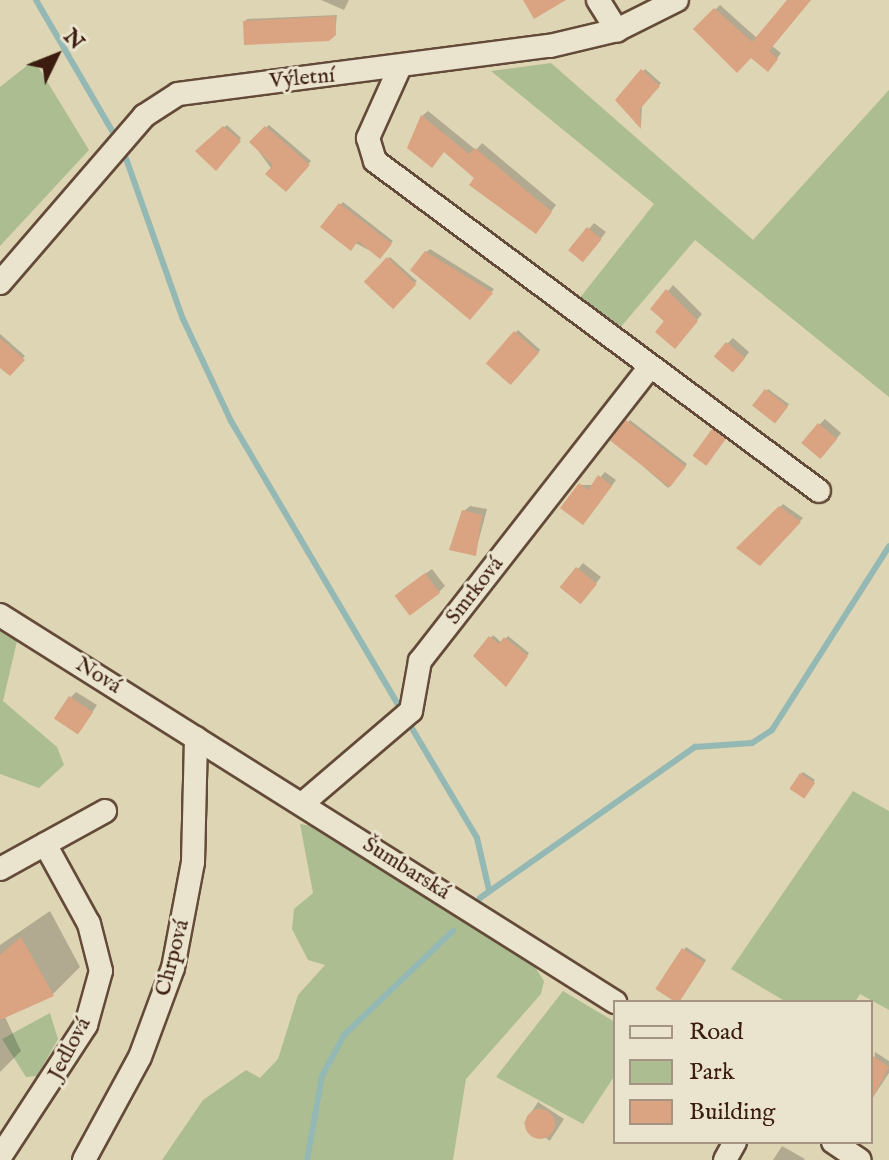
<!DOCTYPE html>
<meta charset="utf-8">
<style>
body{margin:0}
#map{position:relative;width:889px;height:1160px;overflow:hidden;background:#ded5b4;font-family:"IM FELL English",serif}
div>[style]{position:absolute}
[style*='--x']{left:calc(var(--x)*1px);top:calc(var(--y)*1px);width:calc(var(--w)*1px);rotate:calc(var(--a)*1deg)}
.green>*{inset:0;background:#acbe91}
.shadow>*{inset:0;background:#0003;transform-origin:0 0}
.stream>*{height:6px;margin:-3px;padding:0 3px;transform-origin:3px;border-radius:3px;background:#94b8b4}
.building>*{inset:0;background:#daa381;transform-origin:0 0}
.round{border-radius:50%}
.roads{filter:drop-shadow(2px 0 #644a38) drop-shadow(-2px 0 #644a38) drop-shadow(0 2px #644a38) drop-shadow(0 -2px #644a38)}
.minor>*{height:22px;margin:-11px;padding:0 11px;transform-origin:11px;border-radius:11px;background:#eae4ce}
span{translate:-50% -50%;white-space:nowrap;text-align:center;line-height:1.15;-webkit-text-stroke:6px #eae4ce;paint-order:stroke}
.street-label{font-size:22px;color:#3c1c0e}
.legend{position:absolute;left:613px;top:1000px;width:260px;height:144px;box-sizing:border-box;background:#eae4ce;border:2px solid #a49481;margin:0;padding:10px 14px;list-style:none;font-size:24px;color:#3c1c0e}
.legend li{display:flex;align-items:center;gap:16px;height:40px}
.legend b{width:40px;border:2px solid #a49481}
.north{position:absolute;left:16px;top:16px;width:80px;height:80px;-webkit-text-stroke:6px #eae4ce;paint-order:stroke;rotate:47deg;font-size:22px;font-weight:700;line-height:32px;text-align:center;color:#3c1c0e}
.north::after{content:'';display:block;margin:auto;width:28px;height:36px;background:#3c1c0e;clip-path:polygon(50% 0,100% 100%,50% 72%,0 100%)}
</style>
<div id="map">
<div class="green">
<i style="clip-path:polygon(34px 60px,89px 150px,0 246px,0 87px)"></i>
<i style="clip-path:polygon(551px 63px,753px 240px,889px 90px,889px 397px,695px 240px,619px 329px,579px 299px,654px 204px,491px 71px)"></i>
<i style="clip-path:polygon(0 626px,18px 637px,3px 701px,57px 747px,64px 765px,39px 788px,0 774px)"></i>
<i style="clip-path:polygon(853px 791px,889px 811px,889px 1010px,860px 994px,855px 1002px,786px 1002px,731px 969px)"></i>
<i style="clip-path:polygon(300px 824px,318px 827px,433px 899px,533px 964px,544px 981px,541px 994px,466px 1079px,453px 1160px,162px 1160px,203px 1100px,246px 1070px,260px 1078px,278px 1059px,298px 995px,325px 965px,308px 960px,292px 929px,294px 909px,313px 893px)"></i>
<i style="clip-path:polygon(563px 991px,615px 1022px,615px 1075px,583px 1124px,496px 1077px)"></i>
<i style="clip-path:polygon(50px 1013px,58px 1039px,37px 1076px,26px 1077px,2px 1039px)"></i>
</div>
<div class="shadow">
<i style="clip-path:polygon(321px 0,349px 0,344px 10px)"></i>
<i style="clip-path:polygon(809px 0,772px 46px,781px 53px,772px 65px,696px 29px,720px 5px,758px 39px,787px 0)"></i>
<i style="clip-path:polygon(337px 15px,335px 33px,245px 21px,247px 19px)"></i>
<i style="clip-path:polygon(645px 69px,661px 83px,642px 105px,641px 126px,617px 100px)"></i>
<i style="clip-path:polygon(428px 111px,476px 150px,482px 143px,556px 205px,541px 225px,444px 150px,422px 116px)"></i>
<i style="clip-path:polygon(227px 125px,241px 138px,216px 168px,198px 151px)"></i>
<i style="clip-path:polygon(269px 125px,311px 161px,286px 189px,252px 142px)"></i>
<i style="clip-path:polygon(343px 202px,393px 241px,380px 256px,323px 226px)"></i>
<i style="clip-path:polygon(594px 223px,606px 232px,589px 254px,589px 229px)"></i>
<i style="clip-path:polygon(430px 249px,494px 289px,470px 318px,426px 252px)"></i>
<i style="left:390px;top:257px;width:36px;height:34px;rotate:42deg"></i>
<i style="clip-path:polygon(673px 285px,702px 314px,680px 340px,653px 309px)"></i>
<i style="left:518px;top:330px;width:30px;height:45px;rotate:42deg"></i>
<i style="clip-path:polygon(0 334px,25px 356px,9px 373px,0 366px)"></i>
<i style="clip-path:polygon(733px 338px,749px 352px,739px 365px,727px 344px)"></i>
<i style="left:768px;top:389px;width:26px;height:21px;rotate:36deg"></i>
<i style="clip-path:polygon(825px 419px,841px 433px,827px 451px,819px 425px)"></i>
<i style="clip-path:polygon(630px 420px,687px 464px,668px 488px,613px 440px)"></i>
<i style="clip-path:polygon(719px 425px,730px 433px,710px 458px,713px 430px)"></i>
<i style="clip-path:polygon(605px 472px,616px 480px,588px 518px,580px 485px,593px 485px)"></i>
<i style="clip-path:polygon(783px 504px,803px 518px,760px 563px,739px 548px)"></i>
<i style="clip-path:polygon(470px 506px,487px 509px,475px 554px,464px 511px)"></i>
<i style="clip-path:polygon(583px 563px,601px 577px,586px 596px,562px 588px)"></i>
<i style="clip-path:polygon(432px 569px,445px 586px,439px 592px,402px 590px)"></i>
<i style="clip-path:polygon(493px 635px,502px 643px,508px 636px,529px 653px,508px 682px,476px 656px)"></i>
<i style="clip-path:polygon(76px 692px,97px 705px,83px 726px,71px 697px)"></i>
<i style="clip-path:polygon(803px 772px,815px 780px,806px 794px,801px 774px)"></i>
<i style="clip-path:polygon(50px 911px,80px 967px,53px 994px,5px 1017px,21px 1051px,0 1072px,0 945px)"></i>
<i style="left:686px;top:947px;width:24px;height:49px;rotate:33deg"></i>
<i style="clip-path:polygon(875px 1052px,889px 1061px,889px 1073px,871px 1100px)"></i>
<i style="left:538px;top:1102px;width:31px;height:26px;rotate:33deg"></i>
<i style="clip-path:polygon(782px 1146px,805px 1159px,804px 1160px,773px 1160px)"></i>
</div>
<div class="stream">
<i style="--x:36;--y:0;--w:161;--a:59.8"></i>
<i style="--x:123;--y:150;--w:179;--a:70.5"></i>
<i style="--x:183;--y:319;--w:113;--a:64.8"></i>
<i style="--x:231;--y:421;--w:337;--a:59.5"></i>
<i style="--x:407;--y:720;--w:137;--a:59.3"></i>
<i style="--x:477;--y:838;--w:53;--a:77"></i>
<i style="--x:480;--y:898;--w:263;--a:-35.1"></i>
<i style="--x:695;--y:747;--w:57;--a:-4"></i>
<i style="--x:752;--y:743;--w:24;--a:-33"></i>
<i style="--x:772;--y:730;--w:218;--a:-57.5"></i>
<i style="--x:307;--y:1160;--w:85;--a:-79.9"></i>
<i style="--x:322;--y:1076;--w:47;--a:-61.8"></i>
<i style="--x:344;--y:1035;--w:151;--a:-43.7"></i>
</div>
<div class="building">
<i style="clip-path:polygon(523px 0,566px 0,534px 19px)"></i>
<i style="clip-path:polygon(787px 0,811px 0,769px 51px,778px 59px,768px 72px,751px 58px,737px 73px,693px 29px,714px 8px,752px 42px)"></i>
<i style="clip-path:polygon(335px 16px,336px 35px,329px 41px,244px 45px,243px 21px)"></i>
<i style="clip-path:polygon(641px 69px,660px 86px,640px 109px,641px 129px,615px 100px)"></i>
<i style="clip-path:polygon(421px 115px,469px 154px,475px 148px,552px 212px,536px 234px,469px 185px,474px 178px,444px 152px,432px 168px,407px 148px)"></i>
<i style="clip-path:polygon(223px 126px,241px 141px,216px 171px,195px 151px)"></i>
<i style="clip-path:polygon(265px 126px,310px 165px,286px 192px,265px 174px,273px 165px,249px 142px)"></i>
<i style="clip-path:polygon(339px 203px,392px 244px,380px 259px,358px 241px,351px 251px,320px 227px)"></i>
<i style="left:587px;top:227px;width:19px;height:30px;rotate:39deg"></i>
<i style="clip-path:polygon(425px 251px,493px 293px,470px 320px,410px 270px)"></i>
<i style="left:387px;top:257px;width:40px;height:34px;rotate:43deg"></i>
<i style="clip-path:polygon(666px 289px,698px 321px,675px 349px,655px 332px,664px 321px,650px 309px)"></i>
<i style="left:514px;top:331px;width:33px;height:43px;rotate:41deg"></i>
<i style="clip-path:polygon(0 338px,25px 360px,10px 376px,0 368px)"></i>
<i style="left:726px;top:342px;width:25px;height:19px;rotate:40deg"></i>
<i style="left:765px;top:389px;width:29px;height:21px;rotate:38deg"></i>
<i style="left:626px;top:420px;width:76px;height:26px;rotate:38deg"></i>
<i style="left:818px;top:423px;width:25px;height:26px;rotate:40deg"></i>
<i style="left:712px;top:429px;width:17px;height:33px;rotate:36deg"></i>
<i style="clip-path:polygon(598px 475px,612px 486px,583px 525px,560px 508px,579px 483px,588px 490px)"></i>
<i style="clip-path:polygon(779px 506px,801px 522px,760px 566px,736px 548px)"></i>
<i style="clip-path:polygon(462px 510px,482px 515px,476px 556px,449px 550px)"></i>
<i style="left:576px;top:567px;width:27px;height:26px;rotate:39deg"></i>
<i style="left:425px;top:573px;width:25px;height:38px;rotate:53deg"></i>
<i style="clip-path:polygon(489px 636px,499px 644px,504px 637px,528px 656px,506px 687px,473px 656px)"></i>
<i style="left:69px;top:696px;width:29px;height:27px;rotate:34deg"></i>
<i style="left:800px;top:773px;width:18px;height:19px;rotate:34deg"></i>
<i style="clip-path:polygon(21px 937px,54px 996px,0 1020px,0 955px)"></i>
<i style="left:682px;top:948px;width:27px;height:49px;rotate:33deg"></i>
<i style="clip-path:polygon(871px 1055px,889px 1067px,871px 1101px)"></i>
<i class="round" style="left:525px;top:1109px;width:30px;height:30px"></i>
</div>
<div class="roads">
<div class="minor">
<i style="--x:598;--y:0;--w:36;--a:58"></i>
<i style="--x:399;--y:69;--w:76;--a:114.2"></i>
<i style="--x:368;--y:138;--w:24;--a:73"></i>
<i style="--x:375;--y:161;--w:553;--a:36.62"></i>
<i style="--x:0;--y:283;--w:221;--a:-49.2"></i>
<i style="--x:144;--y:116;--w:40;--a:-32.9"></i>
<i style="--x:178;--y:94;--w:375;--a:-7.4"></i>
<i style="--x:550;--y:46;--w:69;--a:-13.4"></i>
<i style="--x:617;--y:30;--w:67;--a:-26.6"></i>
<i style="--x:0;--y:615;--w:727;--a:32.18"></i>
<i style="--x:302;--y:804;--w:143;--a:-40.5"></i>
<i style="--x:411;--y:711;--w:51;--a:-79.8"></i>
<i style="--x:420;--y:661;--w:372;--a:-52"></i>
<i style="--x:0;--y:869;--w:120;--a:-28.9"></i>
<i style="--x:833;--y:1142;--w:32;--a:34"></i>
<i style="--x:0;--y:1157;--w:158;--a:-56.9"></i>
<i style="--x:86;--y:1025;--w:56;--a:-74.5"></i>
<i style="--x:101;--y:971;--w:49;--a:-104.3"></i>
<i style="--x:89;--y:924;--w:91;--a:-118.8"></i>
<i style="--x:84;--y:1160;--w:117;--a:-61.5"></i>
<i style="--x:140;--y:1057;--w:95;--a:-69.7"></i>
<i style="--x:173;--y:968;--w:108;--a:-79.3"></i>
<i style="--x:193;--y:862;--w:124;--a:-88.6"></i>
<i style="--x:725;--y:1160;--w:21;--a:-61"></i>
</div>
</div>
<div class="street-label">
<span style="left:302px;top:79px;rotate:-5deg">Výletní</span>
<span style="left:475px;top:591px;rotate:-52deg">Smrková</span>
<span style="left:98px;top:676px;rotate:32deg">Nová</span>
<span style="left:406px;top:869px;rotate:32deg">Šumbarská</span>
<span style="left:173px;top:958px;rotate:-75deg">Chrpová</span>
<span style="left:70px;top:1049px;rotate:-62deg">Jedlová</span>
</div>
<ul class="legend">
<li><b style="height:10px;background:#eae4ce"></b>Road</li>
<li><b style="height:22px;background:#acbe91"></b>Park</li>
<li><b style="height:22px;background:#daa381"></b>Building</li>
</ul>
<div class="north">N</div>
</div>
